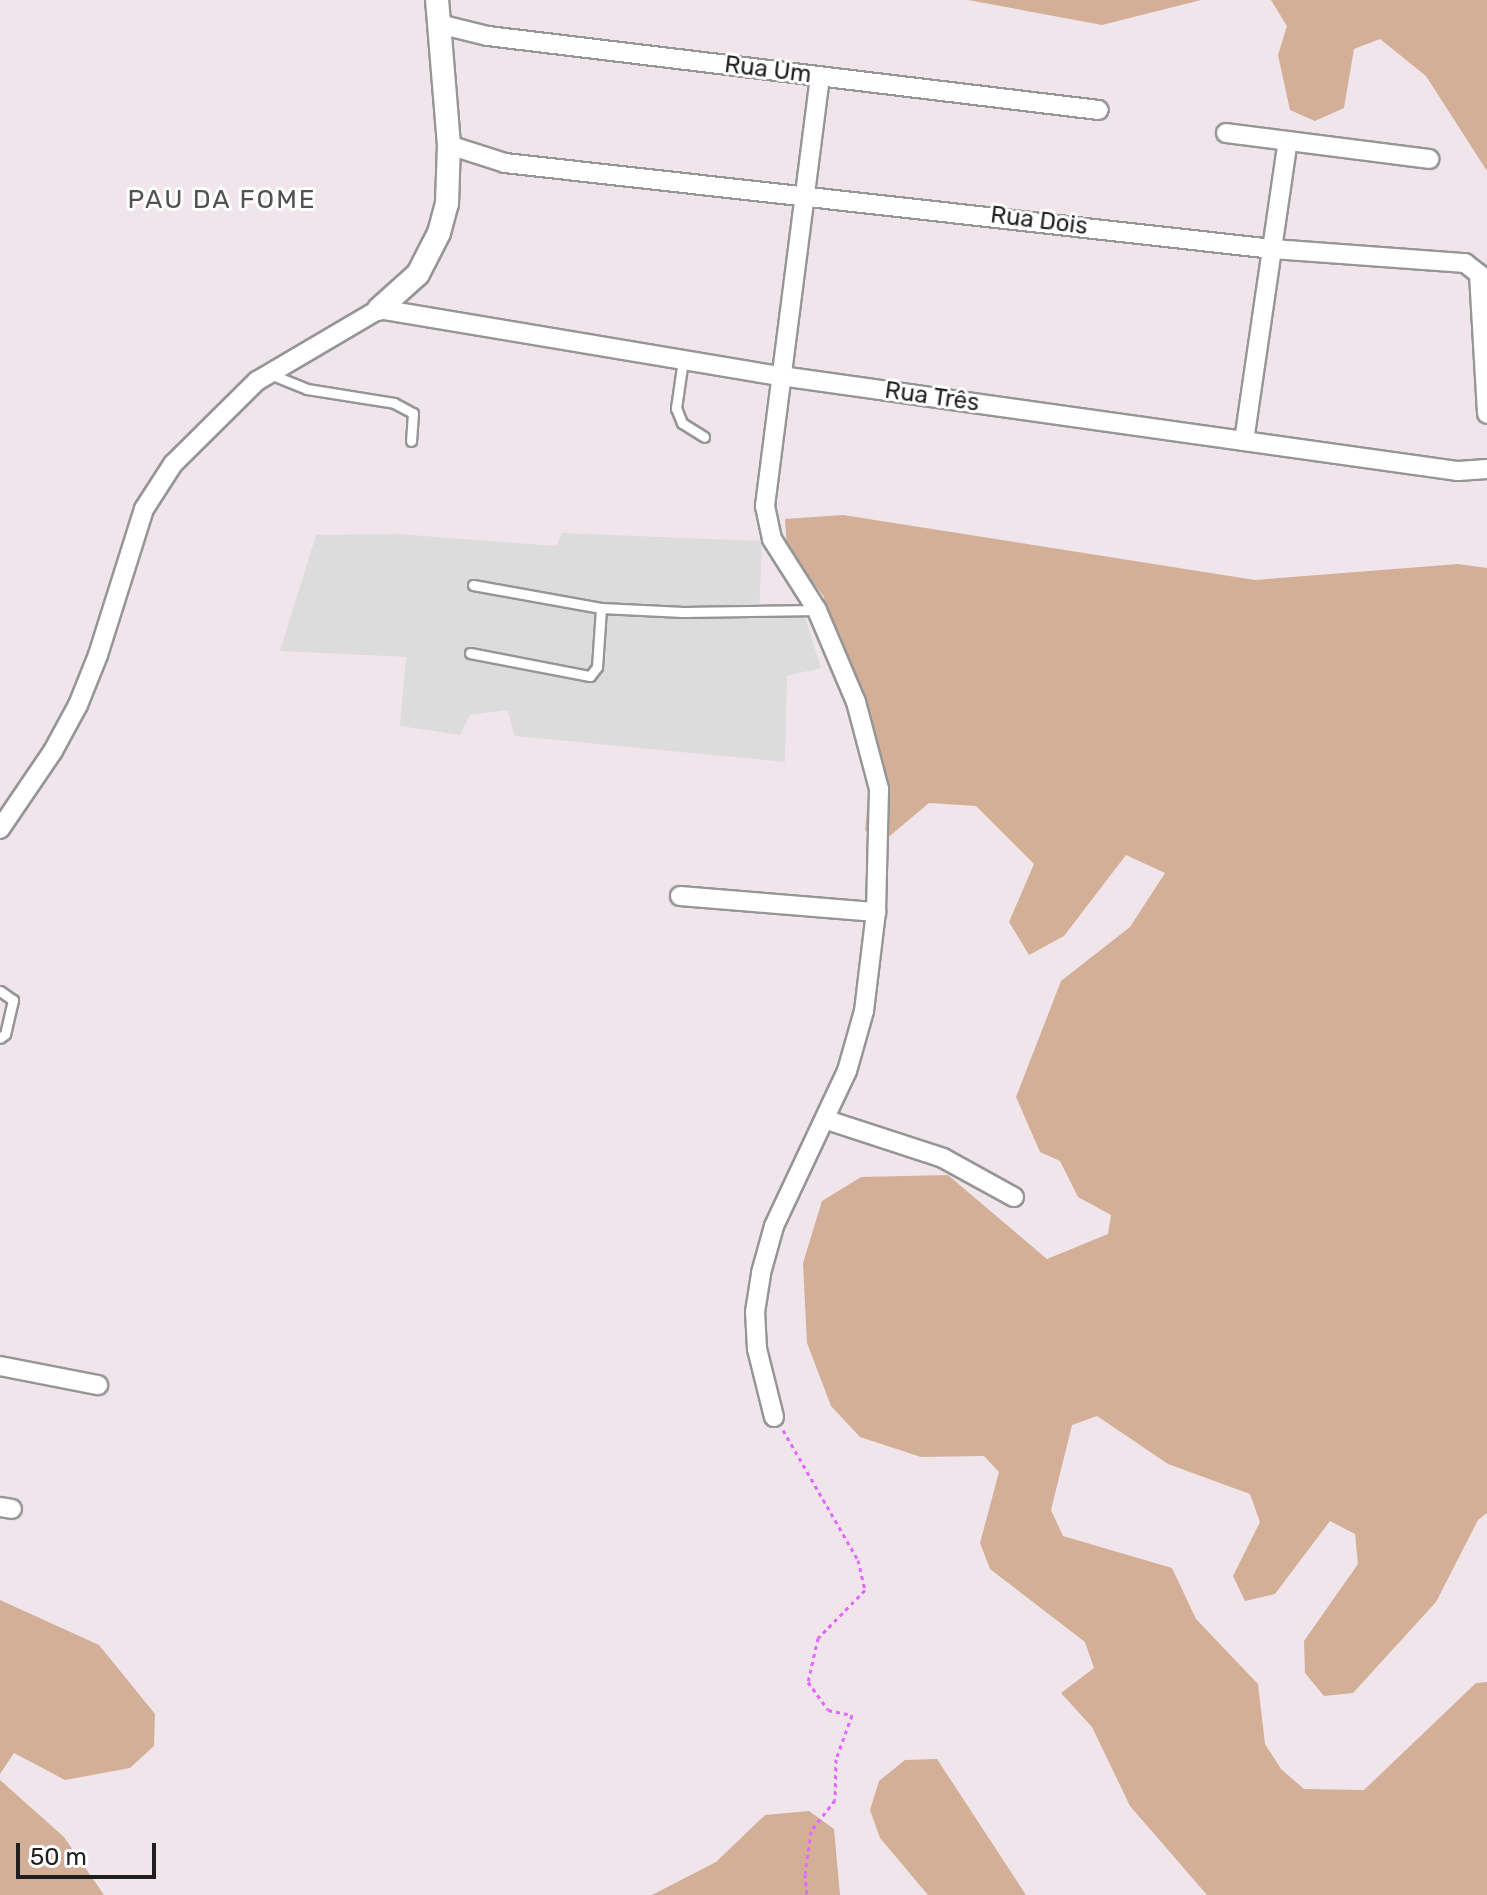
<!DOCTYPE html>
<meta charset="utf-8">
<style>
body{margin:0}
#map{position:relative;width:1487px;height:1895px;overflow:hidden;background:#f1e5ec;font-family:Rubik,sans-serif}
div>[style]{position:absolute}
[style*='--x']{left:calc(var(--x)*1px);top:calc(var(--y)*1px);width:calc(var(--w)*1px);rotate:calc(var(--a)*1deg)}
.residential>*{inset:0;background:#dddcdd}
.forest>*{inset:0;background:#d3af97}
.path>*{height:3px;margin-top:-1.5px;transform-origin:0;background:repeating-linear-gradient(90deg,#e268ff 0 4px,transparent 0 8px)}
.roads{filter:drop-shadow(2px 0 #969696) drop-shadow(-2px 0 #969696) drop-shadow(0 2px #969696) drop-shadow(0 -2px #969696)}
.service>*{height:9px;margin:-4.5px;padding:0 4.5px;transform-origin:4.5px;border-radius:4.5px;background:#fff}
.minor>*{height:18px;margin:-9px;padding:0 9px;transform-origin:9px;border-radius:9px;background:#fff}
.tertiary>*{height:22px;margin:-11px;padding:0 11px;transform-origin:11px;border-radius:11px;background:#fff}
span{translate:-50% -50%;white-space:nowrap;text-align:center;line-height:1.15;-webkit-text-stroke:6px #fff;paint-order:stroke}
.street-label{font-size:24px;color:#1f1f1f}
.neighbourhood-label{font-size:26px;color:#525252;letter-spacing:2px}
.scale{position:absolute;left:16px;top:1843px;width:140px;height:36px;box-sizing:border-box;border:4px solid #1f1f1f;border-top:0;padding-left:10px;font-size:24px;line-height:28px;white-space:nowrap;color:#1f1f1f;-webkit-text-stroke:6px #fff;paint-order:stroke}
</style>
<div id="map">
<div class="residential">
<i style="clip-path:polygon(562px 533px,762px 541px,759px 617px,805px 616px,821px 668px,787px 676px,785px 762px,515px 736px,507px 710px,470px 715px,460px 735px,400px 726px,406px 657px,280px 651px,316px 535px,398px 534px,556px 546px)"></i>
</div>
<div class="forest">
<i style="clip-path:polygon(968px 0,1201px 0,1102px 25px)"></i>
<i style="clip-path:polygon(1271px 0,1487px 0,1487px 171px,1426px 76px,1380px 39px,1354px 49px,1344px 108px,1315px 121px,1290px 110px,1278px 55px,1287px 26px)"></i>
<i style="clip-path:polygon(843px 515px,1255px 580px,1458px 564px,1487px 568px,1487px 1513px,1478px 1520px,1436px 1602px,1353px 1693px,1324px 1696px,1305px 1673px,1304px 1641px,1358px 1564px,1355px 1534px,1330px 1521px,1275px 1594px,1245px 1601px,1233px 1576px,1260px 1522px,1250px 1494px,1168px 1464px,1097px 1416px,1072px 1425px,1051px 1510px,1063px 1536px,1172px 1568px,1196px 1619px,1258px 1684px,1265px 1744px,1281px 1769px,1304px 1789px,1364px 1790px,1476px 1683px,1487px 1682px,1487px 1895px,1207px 1895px,1130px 1806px,1092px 1727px,1061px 1693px,1094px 1668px,1085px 1642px,990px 1569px,980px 1543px,999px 1472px,984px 1456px,921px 1457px,860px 1437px,831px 1406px,807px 1343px,803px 1263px,822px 1201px,861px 1177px,948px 1175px,1047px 1259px,1108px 1234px,1111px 1215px,1078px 1197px,1060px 1161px,1040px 1152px,1016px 1097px,1061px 981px,1130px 927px,1165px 873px,1126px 855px,1064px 936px,1029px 955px,1009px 922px,1034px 864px,976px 806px,929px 803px,879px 845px,865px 830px,874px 740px,824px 649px,824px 597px,787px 548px,785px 519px)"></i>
<i style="clip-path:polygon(0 1600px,99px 1645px,155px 1714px,154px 1746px,130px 1768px,65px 1780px,14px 1753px,0 1774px)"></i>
<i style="clip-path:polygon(937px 1759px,1026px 1895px,928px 1895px,880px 1838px,870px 1810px,879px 1781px,905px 1760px)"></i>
<i style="clip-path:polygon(0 1780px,64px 1837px,104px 1895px,0 1895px)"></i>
<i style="clip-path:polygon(809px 1811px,834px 1829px,840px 1895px,652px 1895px,716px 1862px,765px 1815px)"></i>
</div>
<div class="path">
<i style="--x:783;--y:1430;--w:150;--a:60"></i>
<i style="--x:858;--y:1560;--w:31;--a:77"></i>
<i style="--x:865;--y:1590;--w:67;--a:134.4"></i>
<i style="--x:818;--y:1638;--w:45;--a:102.8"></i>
<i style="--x:808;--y:1682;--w:34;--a:54"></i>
<i style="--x:828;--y:1710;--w:25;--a:12"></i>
<i style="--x:852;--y:1715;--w:47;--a:110"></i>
<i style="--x:836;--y:1759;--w:41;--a:91.4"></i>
<i style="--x:835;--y:1800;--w:39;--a:128"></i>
<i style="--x:811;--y:1831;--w:43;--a:97.9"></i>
<i style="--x:805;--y:1874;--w:21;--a:85"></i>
</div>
<div class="roads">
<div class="service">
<i style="--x:683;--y:360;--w:49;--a:98.3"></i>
<i style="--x:676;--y:408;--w:16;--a:68"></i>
<i style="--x:682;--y:423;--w:26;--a:32"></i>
<i style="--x:270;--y:374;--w:40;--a:22"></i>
<i style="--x:307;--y:389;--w:88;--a:9.1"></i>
<i style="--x:394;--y:403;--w:21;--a:28"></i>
<i style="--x:413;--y:413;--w:28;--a:94"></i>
<i style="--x:473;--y:585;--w:130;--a:10.2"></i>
<i style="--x:601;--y:608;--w:82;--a:2.8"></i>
<i style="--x:683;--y:612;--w:134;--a:-0.9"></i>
<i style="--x:470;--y:653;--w:122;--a:10.9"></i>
<i style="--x:590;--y:676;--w:11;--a:-52"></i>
<i style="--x:597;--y:667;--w:59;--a:-86.1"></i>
<i style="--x:0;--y:991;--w:16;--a:35"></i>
<i style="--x:13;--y:1000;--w:35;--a:103"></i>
<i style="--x:5;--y:1034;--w:6;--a:141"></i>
</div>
<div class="minor">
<i style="--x:439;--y:24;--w:50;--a:13.8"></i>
<i style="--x:488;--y:36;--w:615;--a:6.91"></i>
<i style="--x:1226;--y:133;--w:205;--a:7.3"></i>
<i style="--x:449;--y:145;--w:59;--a:17.8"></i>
<i style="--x:505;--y:163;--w:773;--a:6.39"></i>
<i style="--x:1273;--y:249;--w:193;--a:4.2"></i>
<i style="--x:1465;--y:263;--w:18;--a:38"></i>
<i style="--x:1479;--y:274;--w:140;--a:86.7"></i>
<i style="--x:1244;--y:441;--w:303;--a:-81.7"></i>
<i style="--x:0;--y:829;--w:94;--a:-55.8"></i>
<i style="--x:53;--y:751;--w:52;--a:-61.5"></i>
<i style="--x:78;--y:705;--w:54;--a:-68.2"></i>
<i style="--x:98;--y:655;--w:153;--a:-72.5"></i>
<i style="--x:144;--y:509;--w:54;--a:-57.2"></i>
<i style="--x:173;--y:464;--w:118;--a:-44.7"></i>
<i style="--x:257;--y:381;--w:142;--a:-30.5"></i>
<i style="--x:379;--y:309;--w:408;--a:9.5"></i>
<i style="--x:781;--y:376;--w:684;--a:7.99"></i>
<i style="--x:1458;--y:471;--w:29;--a:-4"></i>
<i style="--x:680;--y:896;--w:197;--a:4.7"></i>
<i style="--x:827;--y:1120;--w:122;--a:18.1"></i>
<i style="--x:943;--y:1158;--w:81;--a:28.8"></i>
<i style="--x:0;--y:1366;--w:100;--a:11"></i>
<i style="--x:774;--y:1417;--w:70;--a:-104"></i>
<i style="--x:757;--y:1349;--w:37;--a:-93"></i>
<i style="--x:755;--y:1312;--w:39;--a:-81"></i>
<i style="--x:761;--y:1273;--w:49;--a:-74.5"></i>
<i style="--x:774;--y:1226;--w:171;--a:-64.8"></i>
<i style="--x:847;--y:1071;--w:62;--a:-74.2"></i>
<i style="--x:864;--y:1011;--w:100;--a:-83.1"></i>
<i style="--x:876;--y:912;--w:123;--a:-88.6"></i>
<i style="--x:879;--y:789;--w:90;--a:-104.8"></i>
<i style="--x:856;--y:702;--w:100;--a:-113"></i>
<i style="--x:817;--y:610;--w:84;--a:-122.4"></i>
<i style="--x:772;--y:539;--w:34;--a:-102"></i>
<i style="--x:765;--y:506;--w:433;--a:-82.7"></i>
<i style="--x:0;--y:1507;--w:12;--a:9"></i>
</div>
<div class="tertiary">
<i style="--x:379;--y:309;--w:52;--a:-41.9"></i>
<i style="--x:418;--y:274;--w:46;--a:-62.9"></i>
<i style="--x:439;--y:233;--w:30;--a:-75"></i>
<i style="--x:447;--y:204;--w:59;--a:-88.1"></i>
<i style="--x:449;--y:145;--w:145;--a:-94.7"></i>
</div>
</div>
<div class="street-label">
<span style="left:768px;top:70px;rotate:7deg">Rua Um</span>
<span style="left:1039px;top:221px;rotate:7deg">Rua Dois</span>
<span style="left:932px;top:397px;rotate:8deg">Rua Três</span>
</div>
<div class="neighbourhood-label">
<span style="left:222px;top:200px">PAU DA FOME</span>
</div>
<div class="scale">50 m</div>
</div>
